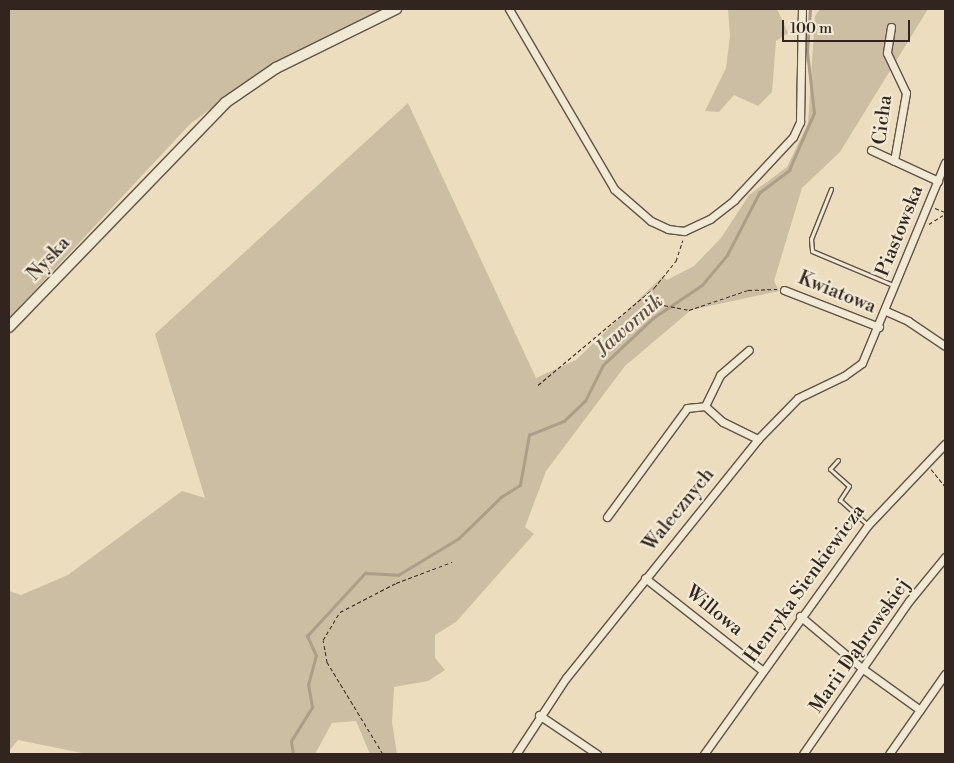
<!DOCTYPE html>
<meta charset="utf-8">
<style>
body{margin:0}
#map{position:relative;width:954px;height:763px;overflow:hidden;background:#ebddbe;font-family:"Libre Bodoni",serif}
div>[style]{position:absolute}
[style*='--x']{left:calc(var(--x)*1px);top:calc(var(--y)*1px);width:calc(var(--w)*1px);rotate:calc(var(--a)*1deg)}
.green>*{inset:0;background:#ccbea3}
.stream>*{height:2.5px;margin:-1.25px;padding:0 1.25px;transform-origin:1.25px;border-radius:1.25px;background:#ac9e88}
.path>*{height:1px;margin-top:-0.5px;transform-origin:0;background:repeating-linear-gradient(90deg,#32251f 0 4px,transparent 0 6.5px)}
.roads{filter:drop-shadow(1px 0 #605347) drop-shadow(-1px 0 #605347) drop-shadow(0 1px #605347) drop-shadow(0 -1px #605347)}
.lane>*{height:3px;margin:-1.5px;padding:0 1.5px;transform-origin:1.5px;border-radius:1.5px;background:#f2e9d5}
.street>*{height:7px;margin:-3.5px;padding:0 3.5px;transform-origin:3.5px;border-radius:3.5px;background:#f2e9d5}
.secondary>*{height:10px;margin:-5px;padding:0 5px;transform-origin:5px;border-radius:5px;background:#f2e9d5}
span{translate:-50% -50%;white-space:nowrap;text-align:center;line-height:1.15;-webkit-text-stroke:4.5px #f2e9d5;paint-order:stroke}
.street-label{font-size:19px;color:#32251f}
.water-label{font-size:20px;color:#5d4f44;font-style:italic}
.frame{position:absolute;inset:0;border:10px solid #32251f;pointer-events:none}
.scale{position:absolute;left:782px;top:20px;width:128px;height:22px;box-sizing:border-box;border:2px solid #32251f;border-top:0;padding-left:6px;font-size:15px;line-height:18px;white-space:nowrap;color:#32251f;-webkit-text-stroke:4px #f2e9d5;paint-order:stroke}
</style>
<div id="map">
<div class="green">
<i style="clip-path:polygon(9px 9px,384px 9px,274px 65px,191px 123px,9px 318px)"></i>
<i style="clip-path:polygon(728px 9px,777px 9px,788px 33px,776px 41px,772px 92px,758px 106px,734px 95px,719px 112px,705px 111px,726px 68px,730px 36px)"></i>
<i style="clip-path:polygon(820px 9px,928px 9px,840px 152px,802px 188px,774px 281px,779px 291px,691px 310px,625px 366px,546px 471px,525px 527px,534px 534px,456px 622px,435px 635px,435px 658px,445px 670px,428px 681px,394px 687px,392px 722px,397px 754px,370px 754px,356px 721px,332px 723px,315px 754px,87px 754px,18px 740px,9px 751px,9px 591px,21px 595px,68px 575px,182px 491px,205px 498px,155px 334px,408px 103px,536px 378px,576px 360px,662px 277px,667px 280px,694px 266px,721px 238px,749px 195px,787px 167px,808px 123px,815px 16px)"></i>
</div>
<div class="stream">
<i style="--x:293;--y:754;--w:13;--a:-99"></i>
<i style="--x:291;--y:741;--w:40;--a:-58"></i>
<i style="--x:312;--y:707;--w:22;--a:-100"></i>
<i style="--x:308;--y:685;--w:30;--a:-75"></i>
<i style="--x:316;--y:656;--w:22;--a:-114"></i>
<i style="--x:307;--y:636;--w:86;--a:-47.4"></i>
<i style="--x:365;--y:573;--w:33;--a:3"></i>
<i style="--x:398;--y:575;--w:71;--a:-31.2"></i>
<i style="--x:459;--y:538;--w:59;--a:-44.3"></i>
<i style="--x:501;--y:497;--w:22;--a:-32"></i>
<i style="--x:520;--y:485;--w:51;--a:-79.8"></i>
<i style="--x:529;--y:435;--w:38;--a:-22"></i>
<i style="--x:564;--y:421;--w:29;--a:-44"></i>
<i style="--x:585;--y:401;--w:40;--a:-63.4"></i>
<i style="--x:603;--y:365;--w:69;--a:-43.2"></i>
<i style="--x:653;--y:318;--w:59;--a:-34"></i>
<i style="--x:702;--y:285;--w:39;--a:-50"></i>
<i style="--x:727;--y:255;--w:70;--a:-62.7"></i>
<i style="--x:759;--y:193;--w:38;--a:-37"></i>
<i style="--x:789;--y:170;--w:62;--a:-66.3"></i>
<i style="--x:814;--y:113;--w:61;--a:-96.5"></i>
<i style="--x:807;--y:52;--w:43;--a:-86"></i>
</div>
<div class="path">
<i style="--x:935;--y:208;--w:11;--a:22"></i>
<i style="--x:929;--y:224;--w:19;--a:-32"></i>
<i style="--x:649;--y:293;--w:14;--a:51"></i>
<i style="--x:658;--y:304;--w:32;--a:11"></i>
<i style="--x:689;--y:310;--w:62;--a:-18.7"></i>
<i style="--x:748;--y:290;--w:29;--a:-2"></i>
<i style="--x:538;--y:385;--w:151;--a:-39.9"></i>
<i style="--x:654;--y:288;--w:35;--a:-51"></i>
<i style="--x:676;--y:261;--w:22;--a:-72"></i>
<i style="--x:931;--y:469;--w:22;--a:51"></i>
<i style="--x:383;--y:754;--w:108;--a:-121.3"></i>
<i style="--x:327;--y:662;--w:22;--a:-100"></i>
<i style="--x:323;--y:640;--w:33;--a:-59"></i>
<i style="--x:340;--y:612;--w:63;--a:-27.4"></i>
<i style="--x:396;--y:583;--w:60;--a:-20.6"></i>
</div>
<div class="roads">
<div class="lane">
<i style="--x:831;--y:189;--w:54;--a:111.8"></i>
<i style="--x:811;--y:239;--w:12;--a:85"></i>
<i style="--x:812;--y:251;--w:88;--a:22.8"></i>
<i style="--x:838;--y:460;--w:12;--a:132"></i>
<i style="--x:830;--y:469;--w:25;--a:42"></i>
<i style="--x:849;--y:486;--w:17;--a:123"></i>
<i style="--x:840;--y:500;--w:36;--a:42"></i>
</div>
<div class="street">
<i style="--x:509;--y:9;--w:208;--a:59.7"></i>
<i style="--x:614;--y:189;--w:49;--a:40.9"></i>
<i style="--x:651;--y:221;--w:19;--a:25"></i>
<i style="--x:668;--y:229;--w:16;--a:7"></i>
<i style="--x:684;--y:231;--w:29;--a:-25"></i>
<i style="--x:710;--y:219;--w:31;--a:-38"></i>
<i style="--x:734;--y:200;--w:86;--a:-46.9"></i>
<i style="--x:793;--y:137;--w:17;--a:-65"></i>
<i style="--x:800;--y:122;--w:113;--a:-89"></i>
<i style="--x:891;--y:27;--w:26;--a:99"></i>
<i style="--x:887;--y:53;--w:44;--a:64.6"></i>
<i style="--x:906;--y:93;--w:69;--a:100"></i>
<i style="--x:871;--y:150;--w:74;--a:24.8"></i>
<i style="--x:784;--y:290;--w:102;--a:21.3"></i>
<i style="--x:886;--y:311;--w:24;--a:24"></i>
<i style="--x:908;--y:321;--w:45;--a:34"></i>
<i style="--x:705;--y:406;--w:34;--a:-64"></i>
<i style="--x:720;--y:375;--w:38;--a:-41"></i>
<i style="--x:607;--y:517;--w:135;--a:-53.7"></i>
<i style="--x:687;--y:408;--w:18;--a:-6"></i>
<i style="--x:705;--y:406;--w:24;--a:42"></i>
<i style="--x:723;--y:422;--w:39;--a:26"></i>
<i style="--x:645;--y:578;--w:149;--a:38.2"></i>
<i style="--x:800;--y:616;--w:82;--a:40.1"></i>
<i style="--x:863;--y:669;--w:70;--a:35.7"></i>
<i style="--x:539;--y:715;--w:70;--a:33.9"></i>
<i style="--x:516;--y:754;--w:91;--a:-56.7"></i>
<i style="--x:566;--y:678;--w:307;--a:-51.2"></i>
<i style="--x:758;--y:439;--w:57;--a:-45.7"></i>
<i style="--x:798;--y:398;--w:51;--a:-25.6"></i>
<i style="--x:844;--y:376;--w:22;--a:-36"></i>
<i style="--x:862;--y:363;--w:217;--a:-67.5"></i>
<i style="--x:704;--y:754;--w:282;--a:-54.4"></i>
<i style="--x:868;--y:525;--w:112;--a:-46.5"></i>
<i style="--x:803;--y:754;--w:186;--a:-55.3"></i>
<i style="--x:909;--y:601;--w:57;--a:-50.7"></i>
<i style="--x:889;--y:754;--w:98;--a:-55"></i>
</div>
<div class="secondary">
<i style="--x:9;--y:327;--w:311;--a:-46"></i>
<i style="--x:225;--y:103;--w:62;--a:-34.5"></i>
<i style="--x:276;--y:68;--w:134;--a:-26.2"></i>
</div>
</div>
<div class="street-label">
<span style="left:883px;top:120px;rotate:-83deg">Cicha</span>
<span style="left:900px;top:231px;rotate:-68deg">Piastowska</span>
<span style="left:49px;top:259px;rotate:-47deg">Nyska</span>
<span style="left:837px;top:293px;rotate:22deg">Kwiatowa</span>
<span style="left:679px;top:510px;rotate:-51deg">Walecznych</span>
<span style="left:805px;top:584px;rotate:-54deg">Henryka Sienkiewicza</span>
<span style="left:714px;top:611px;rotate:39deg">Willowa</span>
<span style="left:860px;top:646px;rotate:-55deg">Marii Dąbrowskiej</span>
</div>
<div class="water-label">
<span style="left:630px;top:325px;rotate:-41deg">Jawornik</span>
</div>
<div class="frame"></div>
<div class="scale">100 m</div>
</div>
